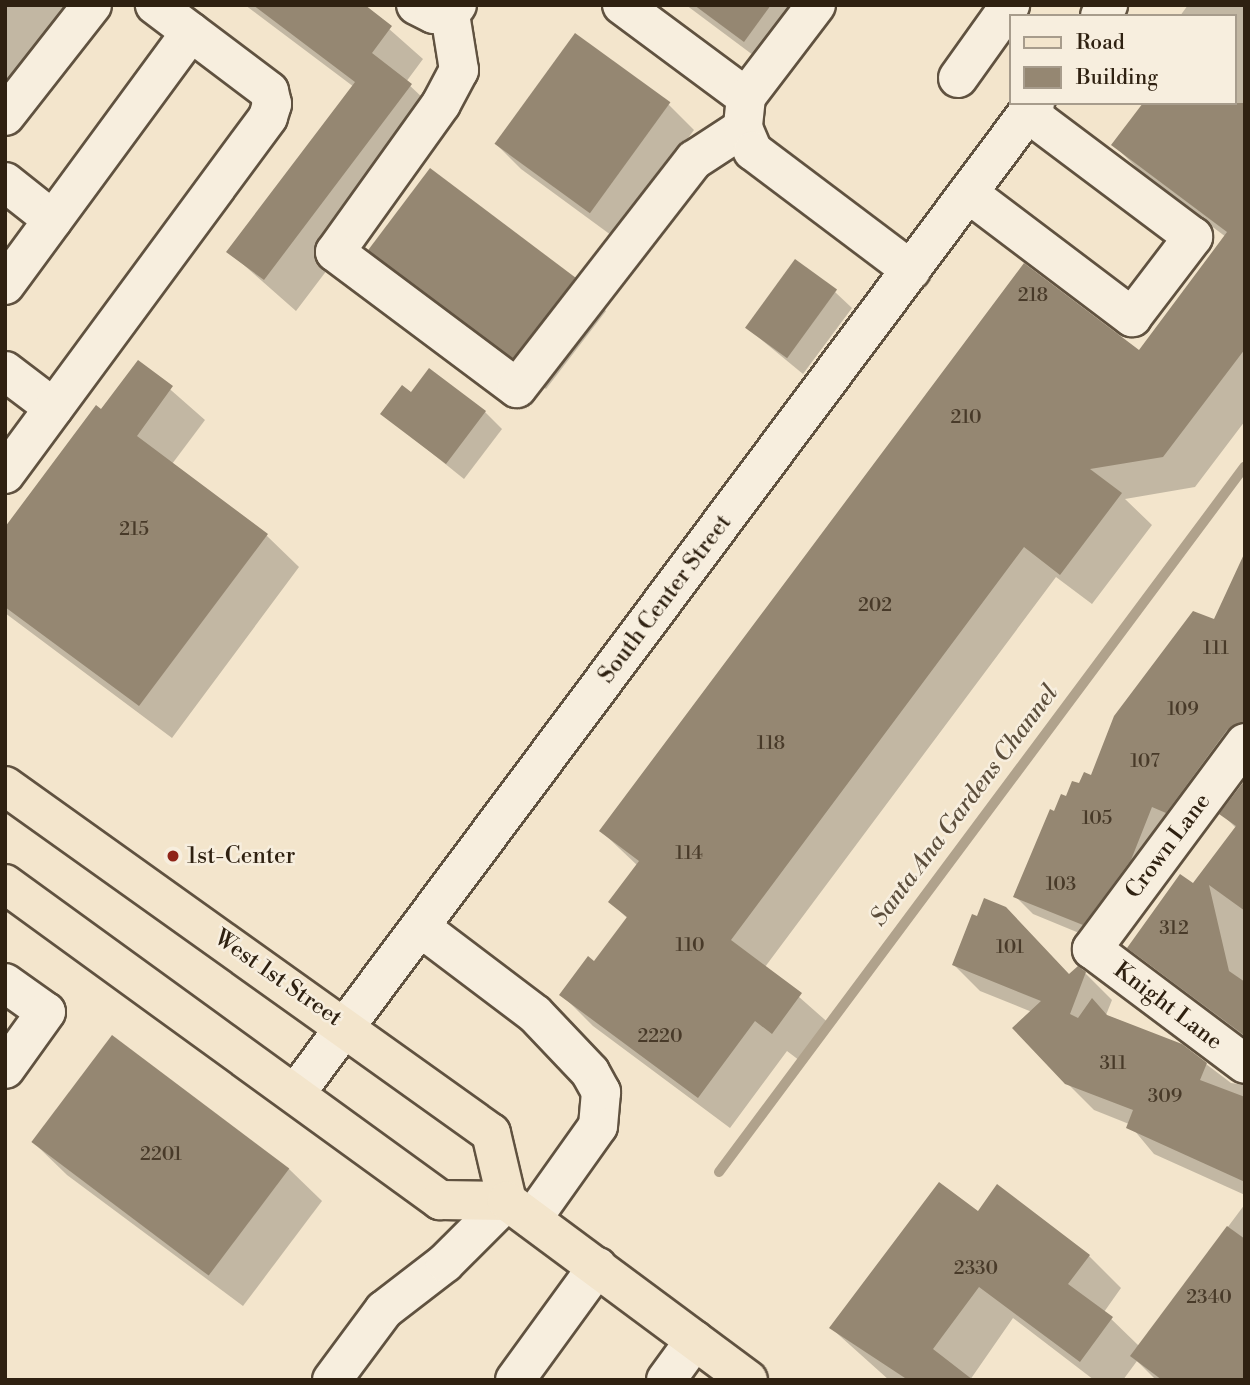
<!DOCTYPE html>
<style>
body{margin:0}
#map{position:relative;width:1250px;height:1385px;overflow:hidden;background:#f3e5cc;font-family:"Libre Bodoni",serif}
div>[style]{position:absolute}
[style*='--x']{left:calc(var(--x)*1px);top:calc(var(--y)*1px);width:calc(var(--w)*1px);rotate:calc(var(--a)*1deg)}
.shadow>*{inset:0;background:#0003}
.stream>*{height:10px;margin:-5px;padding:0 5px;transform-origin:5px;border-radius:5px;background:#b0a28c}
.building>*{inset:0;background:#958772;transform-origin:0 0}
.roads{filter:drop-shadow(2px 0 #605240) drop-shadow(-2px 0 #605240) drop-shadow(0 2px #605240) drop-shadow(0 -2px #605240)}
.minor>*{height:38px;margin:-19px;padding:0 19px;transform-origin:19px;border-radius:19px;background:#f7eede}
.major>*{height:38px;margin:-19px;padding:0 19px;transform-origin:19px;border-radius:19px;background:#f3e5cc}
.dots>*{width:19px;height:19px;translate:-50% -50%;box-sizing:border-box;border:4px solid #f7eede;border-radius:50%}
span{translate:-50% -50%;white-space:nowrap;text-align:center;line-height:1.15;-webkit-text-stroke:5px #f7eede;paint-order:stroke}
.number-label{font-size:19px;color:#483a29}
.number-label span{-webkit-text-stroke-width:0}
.street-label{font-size:23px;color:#2f2111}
.poi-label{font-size:23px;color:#2f2111}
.left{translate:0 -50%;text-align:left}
.water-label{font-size:24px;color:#5c4e3c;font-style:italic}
.frame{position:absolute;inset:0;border:7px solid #2f2111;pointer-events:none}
.legend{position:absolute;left:1009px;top:14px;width:228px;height:91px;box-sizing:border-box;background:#f7eede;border:2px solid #a79c8c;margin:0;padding:9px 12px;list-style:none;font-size:21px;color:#2f2111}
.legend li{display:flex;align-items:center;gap:14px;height:35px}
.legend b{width:35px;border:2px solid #a79c8c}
</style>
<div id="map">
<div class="shadow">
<i style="clip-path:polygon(5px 5px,70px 5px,5px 91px)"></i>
<i style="clip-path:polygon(245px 5px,362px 5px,423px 59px,406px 82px,443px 117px,296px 311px,229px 252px,354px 87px)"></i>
<i style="clip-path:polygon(686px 5px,828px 5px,777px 73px)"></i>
<i style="clip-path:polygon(1188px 5px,1245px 5px,1245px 421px,1195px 487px,1125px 499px,1152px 525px,1092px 604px,1056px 577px,765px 967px,832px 1026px,804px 1064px,787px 1051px,730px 1128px,593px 1026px,562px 995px,594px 963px,628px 919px,611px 902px,638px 866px,601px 831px,1139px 352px,1226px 237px,1145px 176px,1114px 145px,1234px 103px,1234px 16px,1180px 16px)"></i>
<i style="clip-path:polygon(575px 36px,669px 105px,694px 130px,615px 238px,521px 169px,496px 144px)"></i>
<i style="clip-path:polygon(371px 249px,574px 279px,606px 311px,546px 389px,403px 282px)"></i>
<i style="clip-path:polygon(835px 292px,852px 308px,803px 374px,746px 327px)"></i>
<i style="clip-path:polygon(139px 362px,205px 420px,172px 464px,266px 535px,299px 567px,172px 738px,5px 613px,5px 530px)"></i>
<i style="clip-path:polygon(411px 394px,485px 412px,502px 429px,464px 479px,383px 414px)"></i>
<i style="clip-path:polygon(1245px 557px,1245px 750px,1101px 942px,1033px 914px,1015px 896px,1055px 813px,1092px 777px,1214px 622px)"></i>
<i style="clip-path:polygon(1245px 783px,1245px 1041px,1130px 948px,1193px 886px,1236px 828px,1222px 814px)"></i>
<i style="clip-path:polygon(954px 965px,1070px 976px,1085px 973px,1112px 1000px,1106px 1015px,1181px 1045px,1231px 1083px,1245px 1085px,1245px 1195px,1154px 1154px,1129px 1124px,1094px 1110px,1067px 1083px,1032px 1012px,980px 991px)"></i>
<i style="clip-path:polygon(112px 1038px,289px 1169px,322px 1201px,243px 1306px,67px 1175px,34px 1143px)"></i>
<i style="clip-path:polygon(1245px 1204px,1245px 1380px,1156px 1380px,1137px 1361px,1123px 1380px,1094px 1380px,1013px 1318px,970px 1380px,889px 1380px,831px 1328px,978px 1213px,1089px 1256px,1121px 1288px,1104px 1312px,1139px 1346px)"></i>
</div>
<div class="stream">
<i style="--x:719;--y:1172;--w:880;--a:-53.31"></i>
</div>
<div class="building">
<i style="clip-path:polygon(253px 5px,365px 5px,392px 26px,372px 53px,412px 84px,264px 280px,226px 252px,355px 82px)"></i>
<i style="clip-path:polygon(694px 5px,771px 5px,744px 42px)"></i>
<i style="left:575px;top:33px;width:118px;height:137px;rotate:36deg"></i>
<i style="clip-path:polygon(1143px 103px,1245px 103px,1245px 349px,1163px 457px,1090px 469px,1122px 493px,1060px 575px,1024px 547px,731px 940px,802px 993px,772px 1034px,755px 1021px,698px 1098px,559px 995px,588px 956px,594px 961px,627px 917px,608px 902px,639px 861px,599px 831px,1024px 263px,1139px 350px,1227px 232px,1111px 145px)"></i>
<i style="left:430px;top:168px;width:182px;height:103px;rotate:37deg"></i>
<i style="left:795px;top:259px;width:52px;height:85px;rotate:36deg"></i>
<i style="clip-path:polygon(138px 360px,173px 386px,137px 436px,268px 534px,139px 706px,5px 607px,5px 527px,96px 405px,101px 409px)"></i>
<i style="clip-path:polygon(429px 368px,486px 411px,446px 464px,380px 414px,402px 385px,411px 392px)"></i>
<i style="clip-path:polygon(1245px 552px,1245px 722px,1227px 730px,1166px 813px,1152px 807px,1131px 860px,1083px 925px,1013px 897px,1050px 809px,1054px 811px,1061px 794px,1066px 796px,1072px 781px,1079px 783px,1084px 772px,1091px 775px,1114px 716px,1193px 611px,1214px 619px)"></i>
<i style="clip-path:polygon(1245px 780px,1245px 911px,1209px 885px,1229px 971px,1245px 982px,1245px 1036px,1127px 948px,1180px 874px,1193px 883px,1236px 826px,1219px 814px)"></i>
<i style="clip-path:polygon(984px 898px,1006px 907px,1069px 974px,1078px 966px,1086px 972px,1070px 1014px,1078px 1018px,1092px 998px,1107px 1015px,1182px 1044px,1207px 1063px,1200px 1080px,1245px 1097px,1245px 1182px,1126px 1128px,1133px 1110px,1065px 1084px,1012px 1028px,1041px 1001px,952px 965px,972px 914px,977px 916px)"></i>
<i style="left:112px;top:1035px;width:222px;height:134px;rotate:37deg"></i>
<i style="clip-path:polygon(939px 1182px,978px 1211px,997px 1184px,1090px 1255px,1068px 1284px,1113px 1317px,1080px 1362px,979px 1287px,933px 1349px,973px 1380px,908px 1380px,829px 1328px)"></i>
<i style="clip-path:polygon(1227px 1226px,1245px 1239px,1245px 1380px,1162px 1380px,1130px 1356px)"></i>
</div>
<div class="roads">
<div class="minor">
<i style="--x:416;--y:5;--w:20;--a:27"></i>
<i style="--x:434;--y:14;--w:16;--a:0"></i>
<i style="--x:457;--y:5;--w:11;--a:128"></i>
<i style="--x:450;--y:14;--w:57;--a:80.9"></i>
<i style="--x:459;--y:70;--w:38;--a:118"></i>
<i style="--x:441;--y:104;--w:182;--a:125.6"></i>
<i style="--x:335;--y:252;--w:227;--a:36.8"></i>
<i style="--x:517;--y:388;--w:289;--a:-52.2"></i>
<i style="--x:694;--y:160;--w:59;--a:-33.1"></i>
<i style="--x:622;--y:5;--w:154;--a:36.6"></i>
<i style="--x:816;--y:5;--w:116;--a:127.3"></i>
<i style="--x:746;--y:97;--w:31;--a:96"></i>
<i style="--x:743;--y:128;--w:25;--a:67"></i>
<i style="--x:753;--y:151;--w:198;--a:37"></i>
<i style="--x:1100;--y:16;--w:14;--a:-54"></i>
<i style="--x:958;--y:78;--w:90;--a:-54.5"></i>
<i style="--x:5;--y:116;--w:141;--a:-51.9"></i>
<i style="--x:5;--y:182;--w:61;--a:38.4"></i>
<i style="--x:968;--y:193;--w:206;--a:37.1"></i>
<i style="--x:1132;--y:317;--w:101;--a:-52.7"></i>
<i style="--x:1193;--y:237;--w:206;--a:-143.1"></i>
<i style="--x:5;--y:285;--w:314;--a:-53.7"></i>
<i style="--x:5;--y:371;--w:61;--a:37.1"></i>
<i style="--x:5;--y:474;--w:443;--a:-53.6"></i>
<i style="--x:268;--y:117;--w:14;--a:-73"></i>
<i style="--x:272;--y:104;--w:13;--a:-103"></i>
<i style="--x:269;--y:91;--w:143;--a:-143"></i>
<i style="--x:1245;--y:743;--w:257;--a:126.6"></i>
<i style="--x:1092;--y:949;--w:191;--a:36.9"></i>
<i style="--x:420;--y:927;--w:144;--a:37.1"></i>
<i style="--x:535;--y:1014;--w:80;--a:46.5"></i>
<i style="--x:590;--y:1072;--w:23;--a:61"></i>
<i style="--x:601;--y:1092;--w:34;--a:95"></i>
<i style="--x:598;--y:1126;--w:114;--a:125.4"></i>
<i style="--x:5;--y:983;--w:50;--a:35.3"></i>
<i style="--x:46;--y:1012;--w:70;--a:125.7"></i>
<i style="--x:295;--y:1094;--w:1237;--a:-53.25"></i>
<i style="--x:332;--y:1380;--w:87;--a:-53.4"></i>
<i style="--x:384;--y:1310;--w:77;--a:-37.6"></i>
<i style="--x:445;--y:1263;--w:88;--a:-45"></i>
<i style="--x:515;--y:1380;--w:140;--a:-54"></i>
<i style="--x:666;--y:1380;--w:49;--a:-54.1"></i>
</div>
<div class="major">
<i style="--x:5;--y:786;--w:597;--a:35.53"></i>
<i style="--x:491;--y:1133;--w:70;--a:76.8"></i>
<i style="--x:5;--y:884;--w:538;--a:36"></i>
<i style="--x:440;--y:1200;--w:67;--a:0.9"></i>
<i style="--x:507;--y:1201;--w:300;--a:36.6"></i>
</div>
</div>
<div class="dots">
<i style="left:173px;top:856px;background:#8f2418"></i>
</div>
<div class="number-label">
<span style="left:1033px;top:296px">218</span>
<span style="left:966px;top:418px">210</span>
<span style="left:134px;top:530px">215</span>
<span style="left:875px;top:606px">202</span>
<span style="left:1216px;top:649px">111</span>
<span style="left:1183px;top:710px">109</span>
<span style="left:771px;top:744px">118</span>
<span style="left:1145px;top:762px">107</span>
<span style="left:1097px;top:819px">105</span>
<span style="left:689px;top:854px">114</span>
<span style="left:1061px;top:885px">103</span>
<span style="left:1174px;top:929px">312</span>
<span style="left:690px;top:946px">110</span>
<span style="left:1010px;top:948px">101</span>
<span style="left:660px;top:1037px">2220</span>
<span style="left:1113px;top:1064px">311</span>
<span style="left:1165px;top:1097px">309</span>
<span style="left:161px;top:1155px">2201</span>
<span style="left:976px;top:1269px">2330</span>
<span style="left:1209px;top:1298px">2340</span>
</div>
<div class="street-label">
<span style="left:665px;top:599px;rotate:-53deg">South Center Street</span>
<span style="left:1168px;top:846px;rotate:-53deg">Crown Lane</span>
<span style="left:278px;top:978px;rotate:35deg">West 1st Street</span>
<span style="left:1168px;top:1006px;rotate:37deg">Knight Lane</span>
</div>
<div class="poi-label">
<span class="left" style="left:187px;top:856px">1st-Center</span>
</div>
<div class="water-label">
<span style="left:965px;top:806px;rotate:-53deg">Santa Ana Gardens Channel</span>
</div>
<div class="frame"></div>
<ul class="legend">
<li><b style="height:9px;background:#f3e5cc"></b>Road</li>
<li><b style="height:19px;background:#958772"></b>Building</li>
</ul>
</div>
